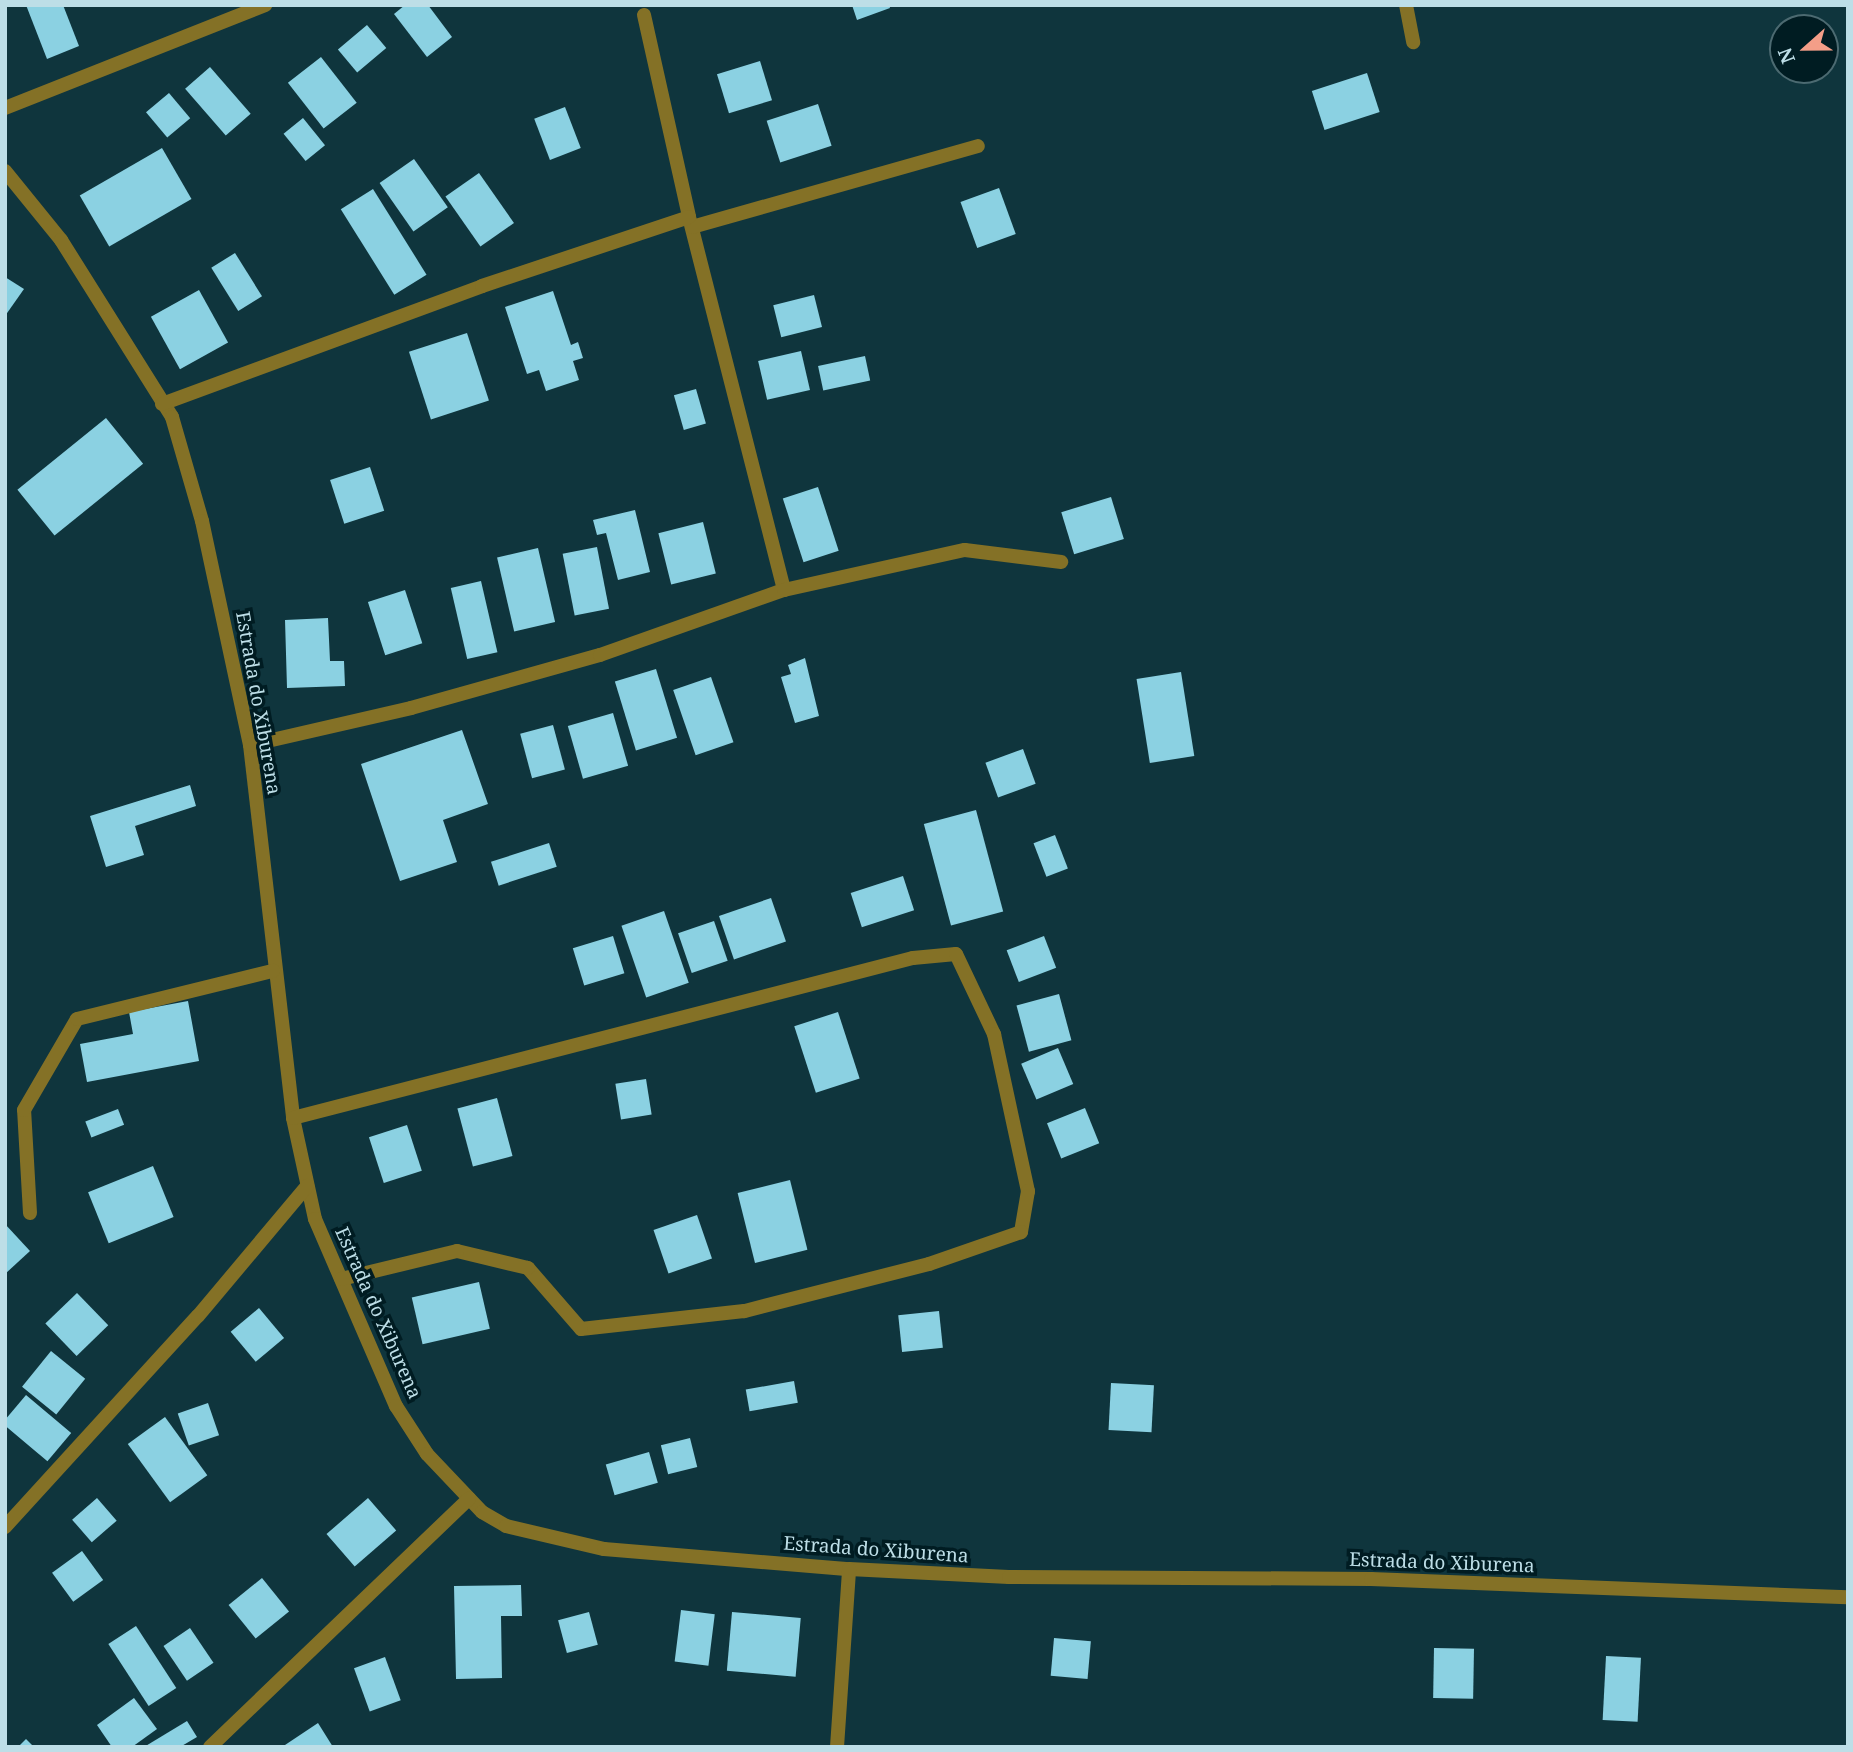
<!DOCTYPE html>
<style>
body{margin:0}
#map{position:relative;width:1853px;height:1752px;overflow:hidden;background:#0f353d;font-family:"Noto Serif",serif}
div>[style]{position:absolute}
.building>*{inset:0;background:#8bd1e2;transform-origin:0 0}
.minor>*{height:14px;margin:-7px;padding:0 7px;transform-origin:7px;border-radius:7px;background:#847126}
span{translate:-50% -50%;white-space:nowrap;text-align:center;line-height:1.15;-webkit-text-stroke:7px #001c22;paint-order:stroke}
.street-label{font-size:19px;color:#bddee7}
.frame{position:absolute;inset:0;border:7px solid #bddee7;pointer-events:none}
.north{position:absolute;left:1769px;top:14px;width:70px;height:70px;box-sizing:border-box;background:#001c22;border:2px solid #4c6a71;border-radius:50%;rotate:249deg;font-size:19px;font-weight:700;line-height:28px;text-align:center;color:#bddee7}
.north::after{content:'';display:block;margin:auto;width:24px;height:32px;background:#f49e88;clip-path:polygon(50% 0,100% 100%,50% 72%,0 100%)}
</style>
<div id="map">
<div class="building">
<div style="clip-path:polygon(26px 5px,63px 5px,79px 46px,47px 59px)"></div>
<div style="clip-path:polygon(405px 5px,428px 5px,452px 37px,427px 57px,394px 14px)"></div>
<div style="clip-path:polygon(852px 5px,889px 5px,890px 8px,857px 20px)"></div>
<div style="left:367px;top:25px;width:30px;height:38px;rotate:50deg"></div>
<div style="left:321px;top:57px;width:58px;height:42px;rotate:52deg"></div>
<div style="left:760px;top:61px;width:41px;height:45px;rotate:73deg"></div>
<div style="left:210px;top:67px;width:62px;height:33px;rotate:49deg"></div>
<div style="left:1367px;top:73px;width:41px;height:58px;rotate:72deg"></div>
<div style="left:169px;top:93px;width:33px;height:30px;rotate:50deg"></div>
<div style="left:818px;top:104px;width:44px;height:54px;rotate:72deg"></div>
<div style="left:565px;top:107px;width:44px;height:33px;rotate:69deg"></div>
<div style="left:303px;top:118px;width:35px;height:25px;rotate:51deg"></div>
<div style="left:162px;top:148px;width:59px;height:95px;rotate:60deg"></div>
<div style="left:414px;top:159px;width:59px;height:42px;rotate:55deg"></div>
<div style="left:479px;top:173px;width:61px;height:41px;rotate:55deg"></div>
<div style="left:999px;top:188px;width:49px;height:41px;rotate:70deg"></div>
<div style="left:373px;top:189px;width:101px;height:38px;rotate:58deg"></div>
<div style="left:235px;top:253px;width:51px;height:28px;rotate:58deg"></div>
<div style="clip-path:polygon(5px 277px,24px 289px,5px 316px)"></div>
<div style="left:199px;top:290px;width:60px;height:55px;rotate:61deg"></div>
<div style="clip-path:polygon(553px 291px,571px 345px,578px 342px,583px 358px,573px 361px,579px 380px,546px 391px,539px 370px,527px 374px,505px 307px)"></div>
<div style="left:814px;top:295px;width:33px;height:42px;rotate:76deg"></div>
<div style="left:467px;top:333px;width:71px;height:61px;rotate:72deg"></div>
<div style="left:801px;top:351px;width:40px;height:44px;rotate:77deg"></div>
<div style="left:865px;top:356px;width:25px;height:48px;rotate:78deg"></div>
<div style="left:696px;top:389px;width:36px;height:23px;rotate:74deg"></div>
<div style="left:106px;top:418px;width:59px;height:114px;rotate:51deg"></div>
<div style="left:370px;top:467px;width:46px;height:42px;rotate:72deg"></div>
<div style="left:818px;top:487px;width:67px;height:37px;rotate:72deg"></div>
<div style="left:1111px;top:497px;width:44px;height:52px;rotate:73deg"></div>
<div style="clip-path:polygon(635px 510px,650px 572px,618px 580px,606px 533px,597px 535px,593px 520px)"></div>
<div style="left:703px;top:522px;width:53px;height:46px;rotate:76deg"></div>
<div style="left:597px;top:547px;width:63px;height:35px;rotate:79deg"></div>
<div style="left:538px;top:548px;width:76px;height:42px;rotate:77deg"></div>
<div style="left:481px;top:581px;width:73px;height:31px;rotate:77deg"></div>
<div style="left:405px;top:590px;width:56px;height:39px;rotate:72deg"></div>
<div style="clip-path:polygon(328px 618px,330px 661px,344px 661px,345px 686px,287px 688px,285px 620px)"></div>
<div style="clip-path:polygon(805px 658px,819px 716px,795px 723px,781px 677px,791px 674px,788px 665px)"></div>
<div style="left:656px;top:669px;width:72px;height:43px;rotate:73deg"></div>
<div style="left:1181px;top:672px;width:85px;height:45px;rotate:81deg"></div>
<div style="left:711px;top:677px;width:69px;height:40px;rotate:71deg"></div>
<div style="left:613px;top:713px;width:55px;height:47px;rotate:74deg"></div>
<div style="left:553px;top:725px;width:46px;height:34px;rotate:75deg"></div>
<div style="clip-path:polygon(462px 730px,488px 804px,443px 820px,457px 862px,400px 881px,361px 764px)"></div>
<div style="left:1023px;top:749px;width:37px;height:40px;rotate:70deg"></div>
<div style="clip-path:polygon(190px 785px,196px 806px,135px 826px,144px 855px,106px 867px,90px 816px)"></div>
<div style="left:976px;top:810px;width:105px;height:54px;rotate:75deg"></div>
<div style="left:1055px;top:835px;width:36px;height:23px;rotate:69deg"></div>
<div style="left:549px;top:843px;width:25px;height:61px;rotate:72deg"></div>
<div style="left:903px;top:876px;width:36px;height:55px;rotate:72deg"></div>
<div style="left:771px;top:898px;width:46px;height:55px;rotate:71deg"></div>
<div style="left:664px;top:911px;width:76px;height:45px;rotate:71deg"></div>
<div style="left:714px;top:921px;width:42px;height:38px;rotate:71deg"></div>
<div style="left:613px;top:936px;width:39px;height:42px;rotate:73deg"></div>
<div style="left:1044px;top:936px;width:34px;height:40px;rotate:69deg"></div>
<div style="left:1059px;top:994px;width:48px;height:44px;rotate:75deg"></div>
<div style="clip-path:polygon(188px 1001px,199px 1061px,87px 1082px,80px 1044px,133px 1034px,129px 1012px)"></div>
<div style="left:838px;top:1012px;width:70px;height:46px;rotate:72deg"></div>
<div style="left:1058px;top:1048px;width:39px;height:40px;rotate:67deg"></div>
<div style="left:646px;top:1079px;width:36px;height:31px;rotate:81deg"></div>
<div style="left:497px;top:1098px;width:60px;height:41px;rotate:75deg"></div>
<div style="left:1085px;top:1108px;width:38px;height:41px;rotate:68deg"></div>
<div style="left:118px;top:1109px;width:17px;height:35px;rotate:69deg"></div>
<div style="left:407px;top:1125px;width:48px;height:40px;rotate:72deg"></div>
<div style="left:153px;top:1166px;width:55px;height:70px;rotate:68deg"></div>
<div style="left:790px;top:1180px;width:72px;height:54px;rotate:76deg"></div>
<div style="left:697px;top:1215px;width:46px;height:46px;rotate:71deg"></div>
<div style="clip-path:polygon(5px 1224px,30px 1251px,5px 1274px)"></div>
<div style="left:479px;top:1282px;width:48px;height:69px;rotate:77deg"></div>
<div style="left:77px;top:1293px;width:45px;height:44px;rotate:46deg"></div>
<div style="left:259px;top:1308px;width:39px;height:37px;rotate:50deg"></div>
<div style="left:939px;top:1311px;width:37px;height:41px;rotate:84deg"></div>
<div style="left:51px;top:1351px;width:44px;height:46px;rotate:39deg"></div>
<div style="left:794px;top:1381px;width:22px;height:49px;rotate:80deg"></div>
<div style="left:1111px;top:1383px;width:43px;height:47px;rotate:3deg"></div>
<div style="left:26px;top:1395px;width:59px;height:37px;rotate:40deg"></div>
<div style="left:208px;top:1403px;width:34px;height:32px;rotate:71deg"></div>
<div style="left:165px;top:1417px;width:72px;height:46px;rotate:54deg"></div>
<div style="left:690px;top:1438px;width:30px;height:30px;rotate:76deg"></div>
<div style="left:649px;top:1452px;width:32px;height:45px;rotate:74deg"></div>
<div style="left:97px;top:1498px;width:30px;height:33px;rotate:49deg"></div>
<div style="left:368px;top:1498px;width:43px;height:55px;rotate:49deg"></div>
<div style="left:82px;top:1551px;width:36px;height:37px;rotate:54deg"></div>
<div style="left:262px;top:1578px;width:43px;height:43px;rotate:51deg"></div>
<div style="clip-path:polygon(521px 1585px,522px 1616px,501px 1616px,502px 1678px,456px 1679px,454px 1586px)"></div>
<div style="left:681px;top:1610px;width:34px;height:52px;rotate:7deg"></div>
<div style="left:589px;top:1612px;width:34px;height:32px;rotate:75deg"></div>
<div style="left:732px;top:1612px;width:69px;height:59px;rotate:5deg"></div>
<div style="left:136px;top:1626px;width:74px;height:33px;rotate:57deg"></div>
<div style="left:190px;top:1628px;width:42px;height:32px;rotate:56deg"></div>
<div style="left:1054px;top:1638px;width:37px;height:38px;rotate:5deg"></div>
<div style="left:1434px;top:1648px;width:40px;height:50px;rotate:1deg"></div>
<div style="left:1606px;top:1656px;width:35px;height:64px;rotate:3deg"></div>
<div style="left:385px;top:1657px;width:46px;height:33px;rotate:70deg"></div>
<div style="clip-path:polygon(134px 1698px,157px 1729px,132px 1747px,112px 1747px,97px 1725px)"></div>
<div style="clip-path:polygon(187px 1721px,197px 1737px,180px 1747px,144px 1747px)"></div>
<div style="clip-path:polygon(318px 1723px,333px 1747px,282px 1747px)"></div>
<div style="clip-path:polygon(26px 1739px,34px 1747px,18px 1747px)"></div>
</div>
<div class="minor">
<div style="left:1406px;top:5px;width:38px;rotate:79deg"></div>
<div style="left:644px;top:15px;width:207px;rotate:77.4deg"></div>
<div style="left:689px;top:217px;width:385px;rotate:75.7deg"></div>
<div style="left:5px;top:108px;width:280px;rotate:-21.6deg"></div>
<div style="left:5px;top:171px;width:89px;rotate:50.9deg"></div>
<div style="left:61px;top:240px;width:209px;rotate:57.9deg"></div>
<div style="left:172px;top:417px;width:108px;rotate:73.9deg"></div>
<div style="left:202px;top:521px;width:229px;rotate:77.9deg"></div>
<div style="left:250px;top:745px;width:375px;rotate:83.4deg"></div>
<div style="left:293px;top:1118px;width:103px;rotate:77.7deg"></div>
<div style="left:315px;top:1219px;width:204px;rotate:66.6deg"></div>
<div style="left:396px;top:1406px;width:57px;rotate:57.1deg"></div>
<div style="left:427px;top:1454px;width:80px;rotate:46.5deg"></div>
<div style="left:482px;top:1512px;width:28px;rotate:30deg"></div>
<div style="left:506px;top:1526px;width:101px;rotate:13.2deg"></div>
<div style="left:604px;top:1549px;width:246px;rotate:4.7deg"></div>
<div style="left:849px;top:1569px;width:160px;rotate:2.9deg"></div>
<div style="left:1009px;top:1577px;width:362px;rotate:0.3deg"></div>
<div style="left:1371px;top:1579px;width:477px;rotate:2.2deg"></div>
<div style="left:692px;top:227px;width:297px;rotate:-15.8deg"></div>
<div style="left:162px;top:404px;width:341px;rotate:-20.2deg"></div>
<div style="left:482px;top:286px;width:218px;rotate:-18.4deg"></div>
<div style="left:250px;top:745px;width:165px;rotate:-12.9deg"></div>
<div style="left:411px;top:708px;width:196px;rotate:-15.7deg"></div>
<div style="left:600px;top:655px;width:195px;rotate:-19.5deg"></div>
<div style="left:784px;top:590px;width:185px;rotate:-12.5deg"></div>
<div style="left:965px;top:550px;width:97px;rotate:7.1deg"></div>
<div style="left:293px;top:1118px;width:640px;rotate:-14.47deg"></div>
<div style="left:913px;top:958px;width:43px;rotate:-5.3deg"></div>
<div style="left:956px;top:954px;width:89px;rotate:64.6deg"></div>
<div style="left:994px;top:1034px;width:161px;rotate:77.8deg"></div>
<div style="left:1028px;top:1191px;width:42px;rotate:99.7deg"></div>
<div style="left:1021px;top:1232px;width:97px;rotate:160.8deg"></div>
<div style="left:929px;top:1264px;width:191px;rotate:165.7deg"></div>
<div style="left:744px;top:1311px;width:164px;rotate:173.7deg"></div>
<div style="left:581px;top:1329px;width:81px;rotate:-131deg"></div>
<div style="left:528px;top:1268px;width:73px;rotate:-166.5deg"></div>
<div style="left:457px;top:1251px;width:119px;rotate:166.4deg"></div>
<div style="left:30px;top:1213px;width:103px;rotate:-93.3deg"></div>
<div style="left:24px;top:1110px;width:105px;rotate:-59.8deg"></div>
<div style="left:77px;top:1019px;width:202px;rotate:-13.8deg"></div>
<div style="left:5px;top:1527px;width:286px;rotate:-47.6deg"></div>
<div style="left:198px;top:1316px;width:170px;rotate:-50deg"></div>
<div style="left:210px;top:1747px;width:359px;rotate:-43.8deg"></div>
<div style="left:837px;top:1747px;width:178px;rotate:-86.1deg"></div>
</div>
<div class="street-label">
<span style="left:258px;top:703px;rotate:80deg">Estrada do Xiburena</span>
<span style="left:378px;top:1313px;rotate:66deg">Estrada do Xiburena</span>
<span style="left:876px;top:1550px;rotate:4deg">Estrada do Xiburena</span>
<span style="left:1442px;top:1563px;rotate:2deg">Estrada do Xiburena</span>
</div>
<div class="frame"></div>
<div class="north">N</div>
</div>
